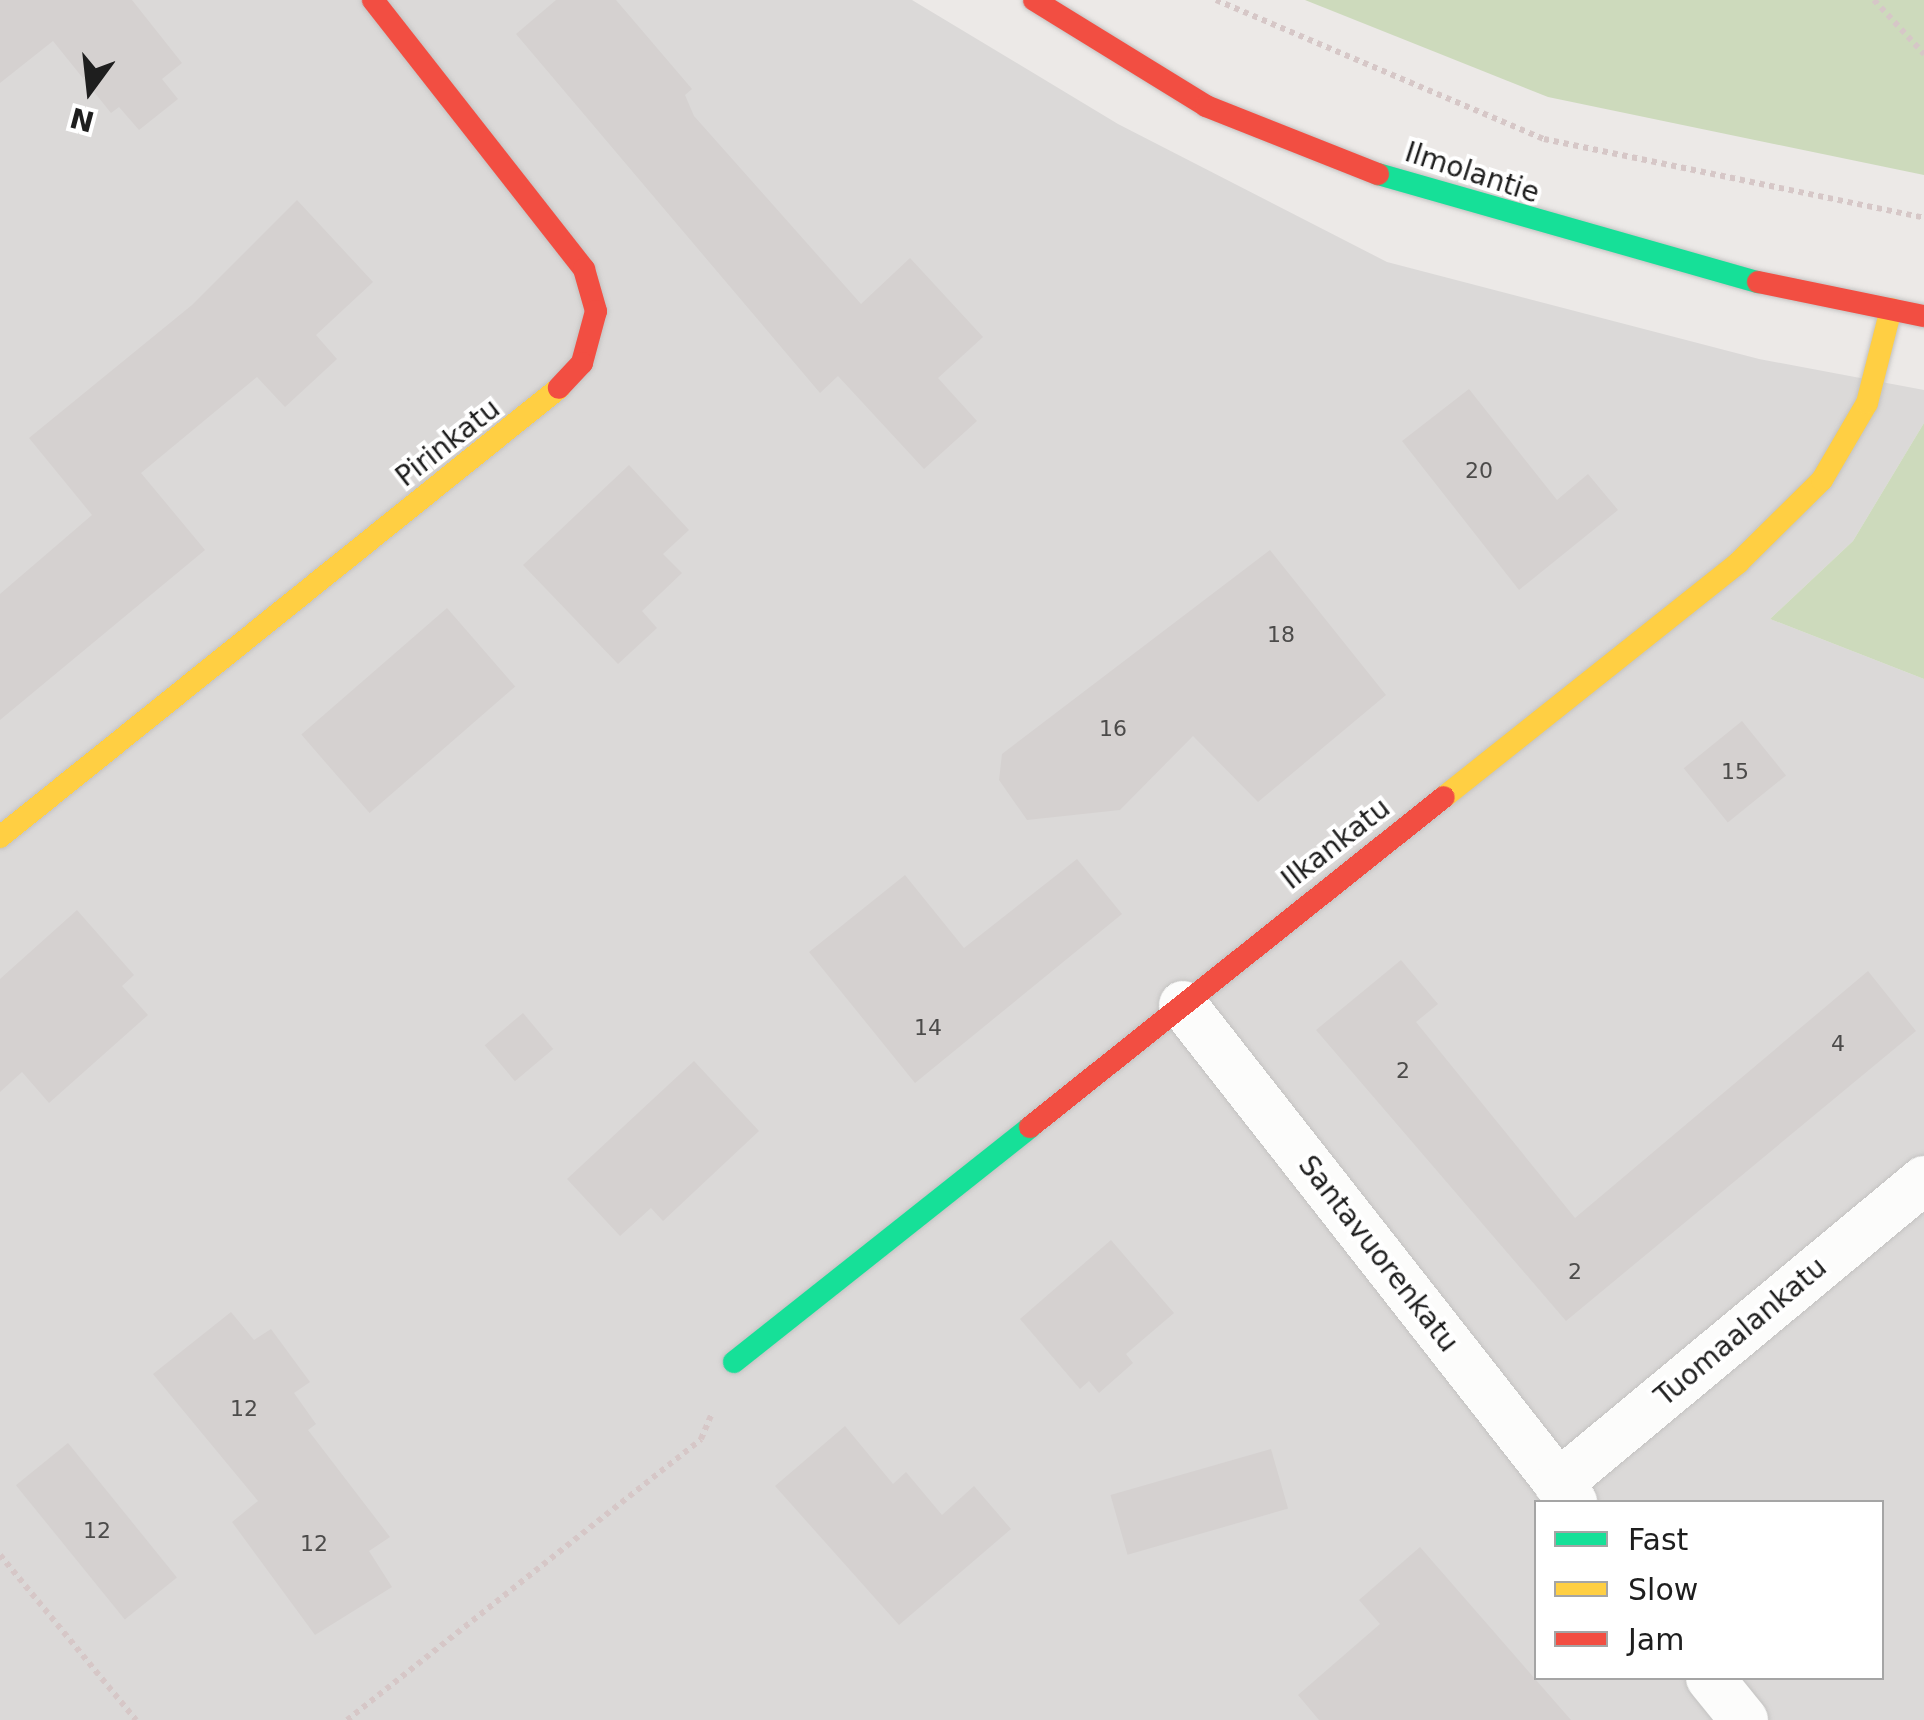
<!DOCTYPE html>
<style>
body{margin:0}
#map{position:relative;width:1924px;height:1720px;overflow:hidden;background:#ece9e7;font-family:"DejaVu Sans",sans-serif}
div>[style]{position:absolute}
.residential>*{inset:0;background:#dbd9d8}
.forest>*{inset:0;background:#cddabc}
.building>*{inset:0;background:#d5d1d0;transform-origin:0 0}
.path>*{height:6px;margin-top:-3px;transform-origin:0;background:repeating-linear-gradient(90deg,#d6c7c7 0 5px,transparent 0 10px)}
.roads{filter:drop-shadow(0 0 2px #c3c2c1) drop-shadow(0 0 2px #c3c2c1)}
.street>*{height:48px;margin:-24px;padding:0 24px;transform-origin:24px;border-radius:24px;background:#fcfcfb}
.fast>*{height:22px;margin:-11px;padding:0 11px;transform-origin:11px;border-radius:11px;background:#16e098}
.slow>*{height:22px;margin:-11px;padding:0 11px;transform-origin:11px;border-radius:11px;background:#ffcf43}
.jam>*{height:22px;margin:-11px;padding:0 11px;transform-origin:11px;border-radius:11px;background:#f24e42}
span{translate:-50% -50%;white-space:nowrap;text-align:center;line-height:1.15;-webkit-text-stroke:8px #fff;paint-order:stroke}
.number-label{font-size:22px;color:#4c4b4a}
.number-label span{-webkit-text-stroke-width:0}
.street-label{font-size:28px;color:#1e1e1e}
.legend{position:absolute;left:1534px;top:1500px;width:350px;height:180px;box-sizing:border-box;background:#fff;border:2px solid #a5a5a5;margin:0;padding:12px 18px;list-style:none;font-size:30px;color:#1e1e1e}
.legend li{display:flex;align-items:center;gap:20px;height:50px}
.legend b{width:50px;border:2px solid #a5a5a5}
.north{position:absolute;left:40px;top:40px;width:100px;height:100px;-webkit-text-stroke:8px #fff;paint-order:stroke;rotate:195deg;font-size:28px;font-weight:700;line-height:40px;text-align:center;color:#1e1e1e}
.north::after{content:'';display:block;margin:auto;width:35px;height:45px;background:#1e1e1e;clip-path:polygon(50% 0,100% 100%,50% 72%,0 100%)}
</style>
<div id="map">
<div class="residential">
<div style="clip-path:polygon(evenodd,0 0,912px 0,1118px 124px,1387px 262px,1759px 359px,1924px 390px,1924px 423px,1853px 541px,1770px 619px,1924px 679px,1924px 1720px,0 1720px,0 0,1536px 1502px,1882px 1502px,1882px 1678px,1536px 1678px,1536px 1502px)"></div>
</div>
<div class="forest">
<div style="clip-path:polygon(1305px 0,1924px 0,1924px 175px,1548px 97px)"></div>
<div style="clip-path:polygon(1924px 423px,1924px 679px,1770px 619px,1853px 541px)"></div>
</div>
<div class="building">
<div style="clip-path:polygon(0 0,132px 0,182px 63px,162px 79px,178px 99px,139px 130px,119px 107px,111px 113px,53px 41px,0 83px)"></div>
<div style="clip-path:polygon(556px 0,616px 0,692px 89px,685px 95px,694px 116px,861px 304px,910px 258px,983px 337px,938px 378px,977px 421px,924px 469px,838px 376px,820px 393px,516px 34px)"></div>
<div style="clip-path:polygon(297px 200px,373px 282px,316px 335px,337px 359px,285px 407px,257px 377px,141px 473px,205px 550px,0 720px,0 594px,92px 515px,29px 438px,192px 305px)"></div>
<div style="clip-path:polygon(1469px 389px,1557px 500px,1588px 474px,1618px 510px,1519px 590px,1402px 441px)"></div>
<div style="clip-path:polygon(629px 465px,689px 530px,663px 554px,682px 573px,642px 611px,657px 628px,618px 664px,523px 565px)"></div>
<div style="clip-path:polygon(1270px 550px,1386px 695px,1258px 802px,1193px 736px,1120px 810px,1027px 820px,999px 780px,1002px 754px)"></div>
<div style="left:447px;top:608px;width:104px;height:193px;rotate:49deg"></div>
<div style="left:1742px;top:721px;width:70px;height:75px;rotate:51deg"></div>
<div style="clip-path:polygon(1077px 859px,1122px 914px,915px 1083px,809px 952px,905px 875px,964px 948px)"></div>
<div style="clip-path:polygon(77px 910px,134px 975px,122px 986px,148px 1015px,49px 1103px,22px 1072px,0 1092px,0 979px)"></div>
<div style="clip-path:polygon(1401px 960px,1438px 1004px,1416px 1022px,1575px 1218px,1868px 971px,1916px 1031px,1566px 1321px,1316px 1030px)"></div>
<div style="left:523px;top:1013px;width:47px;height:50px;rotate:50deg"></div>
<div style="clip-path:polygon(694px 1061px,759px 1131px,663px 1221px,651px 1208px,620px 1236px,567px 1179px)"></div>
<div style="clip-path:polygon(1111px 1240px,1174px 1313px,1126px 1354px,1133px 1363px,1099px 1393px,1089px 1381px,1080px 1389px,1020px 1319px)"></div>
<div style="clip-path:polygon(231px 1312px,254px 1340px,271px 1329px,310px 1382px,294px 1393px,316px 1424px,308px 1430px,390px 1537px,369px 1551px,392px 1587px,315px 1635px,232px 1522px,258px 1501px,153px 1374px)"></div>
<div style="clip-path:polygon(845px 1426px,893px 1484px,906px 1472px,942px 1515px,974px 1486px,1011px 1529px,899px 1625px,775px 1486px)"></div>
<div style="left:68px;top:1443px;width:173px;height:67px;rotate:51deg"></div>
<div style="left:1271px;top:1449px;width:62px;height:167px;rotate:74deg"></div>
<div style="clip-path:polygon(1420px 1547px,1571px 1720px,1319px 1720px,1298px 1695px,1380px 1624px,1359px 1600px)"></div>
</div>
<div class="path">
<div style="left:1216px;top:0;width:356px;rotate:23deg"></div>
<div style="left:1544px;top:139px;width:388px;rotate:11.7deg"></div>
<div style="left:1874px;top:0;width:74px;rotate:47.2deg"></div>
<div style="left:0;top:1555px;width:214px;rotate:50.5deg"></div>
<div style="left:347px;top:1720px;width:452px;rotate:-38.4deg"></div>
<div style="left:701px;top:1439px;width:26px;rotate:-67deg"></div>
</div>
<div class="roads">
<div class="street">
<div style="left:1183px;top:1005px;width:632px;rotate:51.88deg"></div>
<div style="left:1558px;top:1484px;width:476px;rotate:-39.7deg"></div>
<div style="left:1710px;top:1678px;width:54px;rotate:51deg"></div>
</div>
<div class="fast">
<div style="left:1378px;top:174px;width:395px;rotate:15.9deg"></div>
<div style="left:734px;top:1362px;width:378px;rotate:-38.4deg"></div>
</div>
<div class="slow">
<div style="left:1444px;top:797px;width:376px;rotate:-38.5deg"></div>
<div style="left:1738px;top:563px;width:118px;rotate:-44.7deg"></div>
<div style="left:1822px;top:480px;width:89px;rotate:-59.7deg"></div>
<div style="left:1867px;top:403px;width:97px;rotate:-75.7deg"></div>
<div style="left:0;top:837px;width:717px;rotate:-38.77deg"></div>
</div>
<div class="jam">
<div style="left:373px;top:0;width:342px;rotate:51.9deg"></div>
<div style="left:584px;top:269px;width:44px;rotate:74.1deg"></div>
<div style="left:596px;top:311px;width:54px;rotate:105.1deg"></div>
<div style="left:582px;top:363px;width:34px;rotate:133deg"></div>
<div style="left:1034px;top:0;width:202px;rotate:31.6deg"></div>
<div style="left:1206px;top:106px;width:185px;rotate:21.6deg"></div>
<div style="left:1758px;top:282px;width:169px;rotate:11.6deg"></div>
<div style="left:1030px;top:1127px;width:529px;rotate:-38.56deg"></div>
</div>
</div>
<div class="number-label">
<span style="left:1479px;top:471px">20</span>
<span style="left:1281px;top:635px">18</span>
<span style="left:1113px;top:729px">16</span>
<span style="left:1735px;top:772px">15</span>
<span style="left:928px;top:1028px">14</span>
<span style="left:1838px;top:1044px">4</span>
<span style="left:1403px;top:1071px">2</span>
<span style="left:1575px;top:1272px">2</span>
<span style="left:244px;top:1409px">12</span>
<span style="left:97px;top:1531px">12</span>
<span style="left:314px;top:1544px">12</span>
</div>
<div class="street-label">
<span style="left:1472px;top:173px;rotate:18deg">Ilmolantie</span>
<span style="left:448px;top:443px;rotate:-38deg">Pirinkatu</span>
<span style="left:1336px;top:844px;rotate:-38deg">Ilkankatu</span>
<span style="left:1378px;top:1254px;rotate:52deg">Santavuorenkatu</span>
<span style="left:1741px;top:1332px;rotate:-40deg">Tuomaalankatu</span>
</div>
<ul class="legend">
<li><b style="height:12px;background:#16e098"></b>Fast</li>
<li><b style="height:12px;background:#ffcf43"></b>Slow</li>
<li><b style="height:12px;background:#f24e42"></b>Jam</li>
</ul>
<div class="north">N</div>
</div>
